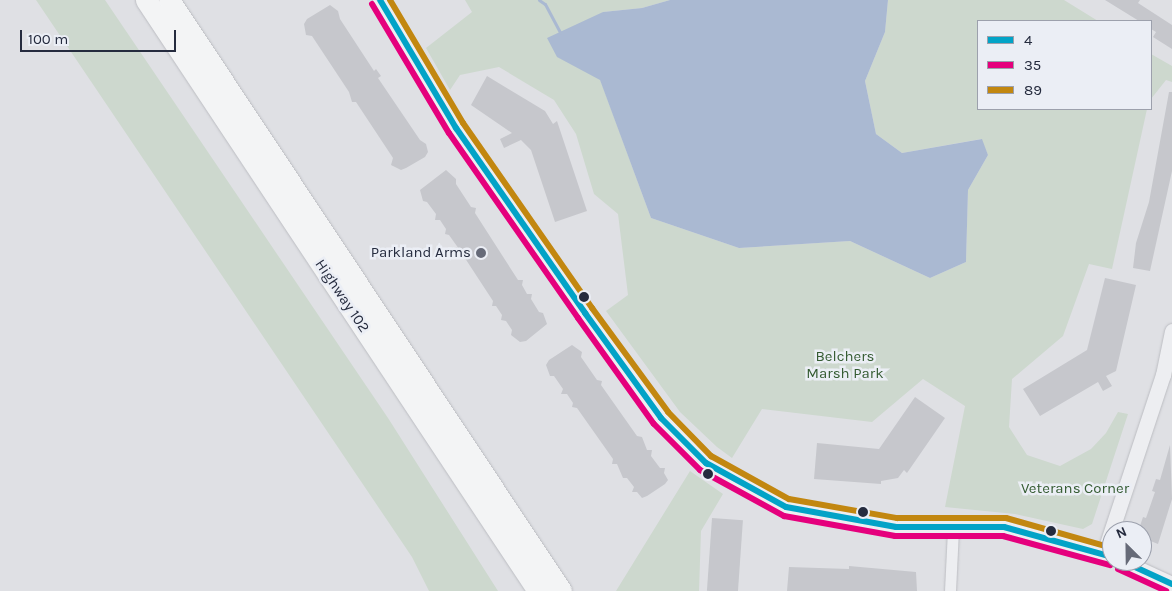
<!DOCTYPE html>
<style>
body{margin:0}
#map{position:relative;width:1172px;height:591px;overflow:hidden;background:#dfe0e4;font-family:Karla,sans-serif}
div>[style]{position:absolute}
.green>*{inset:0;background:#cdd8ce}
.water>*{inset:0;background:#aab9d2}
.stream>*{height:3px;margin:-1.5px;padding:0 1.5px;transform-origin:1.5px;border-radius:1.5px;background:#aab9d2}
.building>*{inset:0;background:#c6c7cc;transform-origin:0 0}
.roads{filter:drop-shadow(0 0 1px #bcbdc2) drop-shadow(0 0 1px #bcbdc2)}
.minor>*{height:11px;margin:-5.5px;padding:0 5.5px;transform-origin:5.5px;border-radius:5.5px;background:#edeef1}
.tertiary>*{height:15px;margin:-7.5px;padding:0 7.5px;transform-origin:7.5px;border-radius:7.5px;background:#edeef1}
.motorway>*{height:21px;margin:-10.5px;padding:0 10.5px;transform-origin:10.5px;border-radius:10.5px;background:#f3f4f5}
.bus-1>*{height:6px;margin:-3px;padding:0 3px;transform-origin:3px;border-radius:3px;background:#02a3c7}
.bus-2>*{height:6px;margin:-3px;padding:0 3px;transform-origin:3px;border-radius:3px;background:#e5007d}
.bus-3>*{height:6px;margin:-3px;padding:0 3px;transform-origin:3px;border-radius:3px;background:#c28710}
.dots>*{width:14px;height:14px;translate:-50% -50%;box-sizing:border-box;border:2px solid #ebeef5;border-radius:50%}
span{translate:-50% -50%;white-space:nowrap;text-align:center;line-height:1.15;-webkit-text-stroke:5px #ebeef5;paint-order:stroke}
.poi-label{font-size:15px;color:#252b3e}
.right{translate:-100% -50%;text-align:right}
.street-label{font-size:15px;color:#252b3e}
.park-label{font-size:15px;color:#345b31}
.legend{position:absolute;left:977px;top:20px;width:175px;height:90px;box-sizing:border-box;background:#ebeef5;border:1px solid #9ca0ac;margin:0;padding:6px 9px;list-style:none;font-size:15px;color:#252b3e}
.legend li{display:flex;align-items:center;gap:10px;height:25px}
.legend b{width:25px;border:1px solid #9ca0ac}
.north{position:absolute;left:1102px;top:521px;width:50px;height:50px;box-sizing:border-box;background:#ebeef5;border:1px solid #9ca0ac;border-radius:50%;rotate:337deg;font-size:14px;font-weight:700;line-height:20px;text-align:center;color:#252b3e}
.north::after{content:'';display:block;margin:auto;width:18px;height:22px;background:#666a78;clip-path:polygon(50% 0,100% 100%,50% 72%,0 100%)}
.scale{position:absolute;left:20px;top:30px;width:156px;height:22px;box-sizing:border-box;border:2px solid #252b3e;border-top:0;padding-left:6px;font-size:15px;line-height:18px;white-space:nowrap;color:#252b3e;-webkit-text-stroke:4px #ebeef5;paint-order:stroke}
</style>
<div id="map">
<div class="green">
<div style="clip-path:polygon(36px 0,105px 0,388px 418px,498px 591px,429px 591px,412px 557px)"></div>
<div style="clip-path:polygon(465px 0,670px 0,642px 8px,603px 12px,558px 57px,600px 79px,651px 218px,739px 248px,850px 241px,930px 278px,966px 262px,968px 190px,988px 155px,981px 139px,902px 153px,876px 134px,865px 81px,885px 32px,888px 0,1064px 0,1098px 21px,978px 21px,978px 109px,1147px 109px,1112px 269px,1089px 264px,1063px 336px,1012px 379px,1009px 427px,1027px 455px,1060px 466px,1091px 449px,1106px 433px,1118px 412px,1128px 414px,1092px 524px,1083px 529px,1015px 514px,945px 507px,965px 406px,923px 379px,872px 422px,762px 409px,732px 458px,717px 447px,680px 412px,606px 311px,628px 295px,618px 214px,594px 194px,576px 134px,554px 100px,499px 67px,460px 75px,450px 90px,426px 48px,472px 12px)"></div>
<div style="clip-path:polygon(1151px 54px,1172px 66px,1172px 82px,1166px 80px,1151px 99px)"></div>
<div style="clip-path:polygon(690px 471px,723px 494px,701px 531px,699px 591px,616px 591px)"></div>
</div>
<div class="water">
<div style="clip-path:polygon(670px 0,888px 0,885px 32px,865px 81px,876px 134px,902px 153px,982px 139px,988px 155px,968px 190px,966px 262px,930px 278px,850px 241px,739px 248px,651px 218px,600px 80px,557px 57px,547px 38px,603px 12px,642px 8px)"></div>
</div>
<div class="stream">
<div style="left:539px;top:0;width:7px;rotate:34deg"></div>
<div style="left:545px;top:4px;width:32px;rotate:62deg"></div>
</div>
<div class="building">
<div style="clip-path:polygon(1105px 0,1140px 0,1138px 3px,1172px 25px,1172px 49px,1153px 37px,1156px 32px,1151px 29px,1151px 21px,1139px 21px)"></div>
<div style="clip-path:polygon(330px 5px,338px 11px,340px 19px,374px 71px,376px 69px,381px 76px,378px 78px,420px 140px,426px 144px,428px 152px,425px 157px,406px 168px,401px 170px,391px 165px,393px 158px,356px 102px,352px 102px,349px 92px,312px 36px,306px 35px,304px 24px,307px 19px)"></div>
<div style="clip-path:polygon(487px 76px,545px 111px,553px 124px,557px 121px,587px 211px,555px 222px,531px 150px,521px 140px,504px 148px,500px 139px,512px 133px,471px 105px)"></div>
<div style="clip-path:polygon(1169px 92px,1172px 92px,1172px 171px,1150px 271px,1133px 268px,1136px 243px,1149px 202px)"></div>
<div style="clip-path:polygon(446px 170px,456px 179px,456px 184px,471px 207px,476px 208px,475px 213px,518px 280px,523px 280px,522px 285px,527px 294px,532px 294px,531px 299px,539px 312px,543px 313px,547px 324px,526px 341px,520px 342px,511px 335px,512px 330px,506px 321px,501px 320px,502px 315px,496px 306px,492px 306px,493px 301px,459px 249px,449px 235px,445px 234px,446px 229px,440px 220px,435px 220px,436px 214px,427px 202px,423px 201px,420px 190px)"></div>
<div style="clip-path:polygon(1105px 278px,1136px 285px,1116px 371px,1106px 376px,1112px 386px,1103px 391px,1098px 382px,1040px 416px,1023px 389px,1087px 350px)"></div>
<div style="clip-path:polygon(572px 345px,582px 352px,581px 357px,597px 380px,602px 381px,601px 385px,637px 436px,642px 437px,647px 450px,652px 450px,651px 456px,660px 468px,665px 468px,664px 473px,668px 480px,665px 484px,647px 496px,642px 498px,637px 492px,632px 492px,634px 487px,627px 478px,623px 478px,617px 464px,612px 464px,613px 459px,577px 408px,572px 407px,573px 403px,567px 394px,561px 394px,563px 389px,554px 376px,550px 376px,546px 365px,549px 360px)"></div>
<div style="clip-path:polygon(915px 397px,945px 418px,907px 473px,904px 470px,898px 478px,881px 481px,881px 484px,814px 479px,817px 443px,879px 449px)"></div>
<div style="clip-path:polygon(1170px 445px,1172px 499px,1158px 544px,1143px 538px,1145px 532px,1139px 529px,1143px 517px,1146px 518px,1155px 492px,1152px 491px,1156px 479px,1160px 480px)"></div>
<div style="left:712px;top:518px;width:31px;height:73px;rotate:4deg"></div>
<div style="clip-path:polygon(849px 566px,916px 572px,917px 591px,787px 591px,789px 567px,849px 569px)"></div>
</div>
<div class="roads">
<div class="minor">
<div style="left:950px;top:591px;width:62px;rotate:-87.2deg"></div>
</div>
<div class="tertiary">
<div style="left:380px;top:0;width:149px;rotate:59.3deg"></div>
<div style="left:456px;top:128px;width:226px;rotate:55.1deg"></div>
<div style="left:585px;top:313px;width:130px;rotate:54.1deg"></div>
<div style="left:661px;top:418px;width:64px;rotate:45deg"></div>
<div style="left:706px;top:463px;width:91px;rotate:28.8deg"></div>
<div style="left:786px;top:507px;width:112px;rotate:10.3deg"></div>
<div style="left:896px;top:527px;width:108px"></div>
<div style="left:1004px;top:527px;width:112px;rotate:15.5deg"></div>
<div style="left:1104px;top:553px;width:188px;rotate:-71.7deg"></div>
<div style="left:1163px;top:375px;width:45px;rotate:-78.4deg"></div>
<div style="left:1122px;top:561px;width:55px;rotate:24.7deg"></div>
</div>
<div class="motorway">
<div style="left:146px;top:0;width:709px;rotate:56.44deg"></div>
<div style="left:169px;top:0;width:709px;rotate:56.44deg"></div>
</div>
</div>
<div class="bus-1">
<div style="left:380px;top:0;width:149px;rotate:59.3deg"></div>
<div style="left:456px;top:128px;width:226px;rotate:55.1deg"></div>
<div style="left:585px;top:313px;width:130px;rotate:54.1deg"></div>
<div style="left:661px;top:418px;width:64px;rotate:45deg"></div>
<div style="left:706px;top:463px;width:91px;rotate:28.8deg"></div>
<div style="left:786px;top:507px;width:112px;rotate:10.3deg"></div>
<div style="left:896px;top:527px;width:108px"></div>
<div style="left:1004px;top:527px;width:112px;rotate:15.5deg"></div>
<div style="left:1122px;top:561px;width:55px;rotate:24.7deg"></div>
</div>
<div class="bus-2">
<div style="left:372px;top:4px;width:150px;rotate:59.2deg"></div>
<div style="left:449px;top:133px;width:226px;rotate:55.1deg"></div>
<div style="left:578px;top:318px;width:130px;rotate:54.4deg"></div>
<div style="left:654px;top:424px;width:65px;rotate:45deg"></div>
<div style="left:700px;top:470px;width:96px;rotate:28.7deg"></div>
<div style="left:784px;top:516px;width:113px;rotate:10.2deg"></div>
<div style="left:895px;top:536px;width:108px"></div>
<div style="left:1003px;top:536px;width:111px;rotate:15.2deg"></div>
<div style="left:1118px;top:569px;width:53px;rotate:24.6deg"></div>
</div>
<div class="bus-3">
<div style="left:390px;top:0;width:143px;rotate:59.3deg"></div>
<div style="left:463px;top:123px;width:226px;rotate:55.1deg"></div>
<div style="left:592px;top:308px;width:129px;rotate:53.8deg"></div>
<div style="left:668px;top:412px;width:62px;rotate:45.7deg"></div>
<div style="left:711px;top:456px;width:89px;rotate:28.9deg"></div>
<div style="left:789px;top:499px;width:110px;rotate:10deg"></div>
<div style="left:897px;top:518px;width:109px"></div>
<div style="left:1006px;top:518px;width:110px;rotate:15.8deg"></div>
</div>
<div class="dots">
<div style="left:481px;top:253px;background:#666a78"></div>
<div style="left:584px;top:297px;background:#252b3e"></div>
<div style="left:708px;top:474px;background:#252b3e"></div>
<div style="left:863px;top:512px;background:#252b3e"></div>
<div style="left:1051px;top:531px;background:#252b3e"></div>
</div>
<div class="poi-label">
<span class="right" style="left:471px;top:253px">Parkland Arms</span>
</div>
<div class="street-label">
<span style="left:342px;top:296px;rotate:56deg">Highway 102</span>
</div>
<div class="park-label">
<span style="left:845px;top:365px">Belchers<br>Marsh Park</span>
<span style="left:1075px;top:489px">Veterans Corner</span>
</div>
<ul class="legend">
<li><b style="height:6px;background:#02a3c7"></b>4</li>
<li><b style="height:6px;background:#e5007d"></b>35</li>
<li><b style="height:6px;background:#c28710"></b>89</li>
</ul>
<div class="north">N</div>
<div class="scale">100 m</div>
</div>
